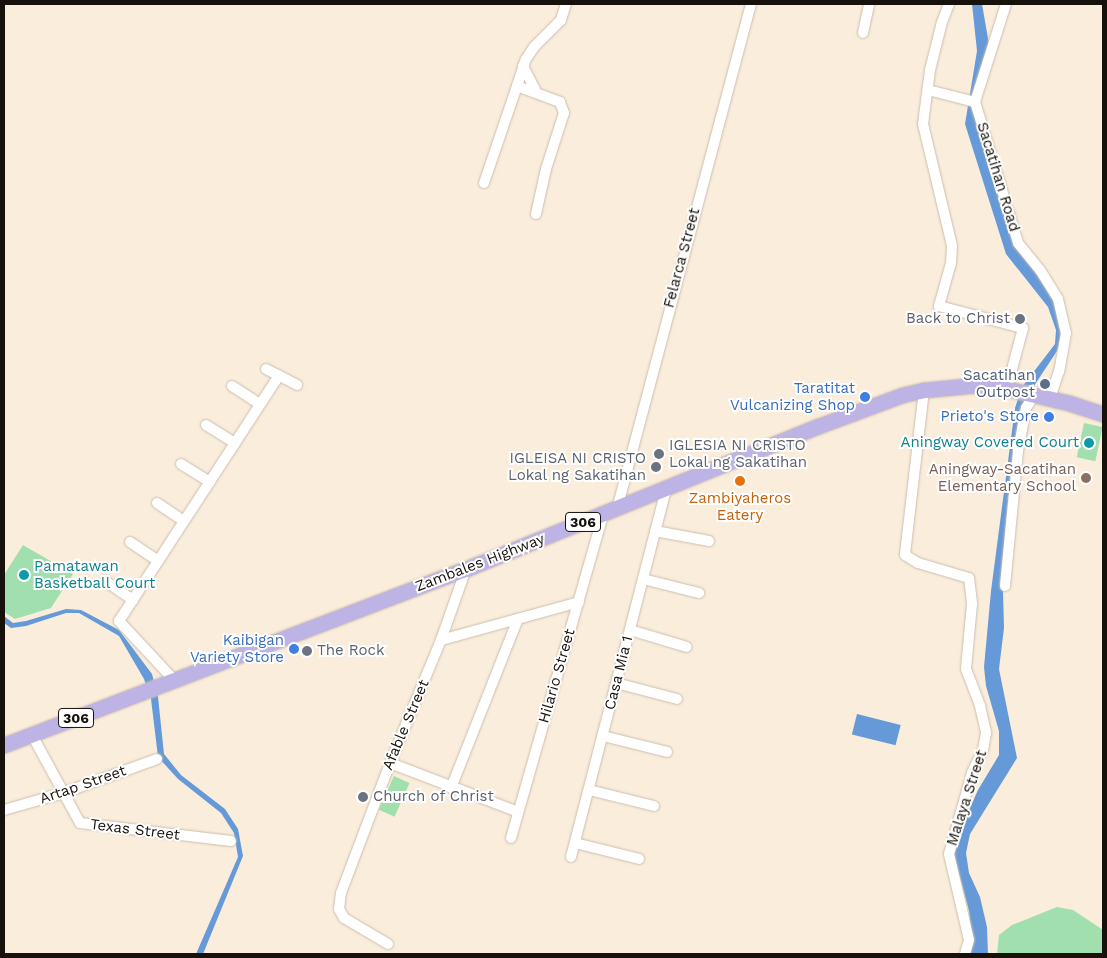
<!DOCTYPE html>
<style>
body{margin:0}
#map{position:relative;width:1107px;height:958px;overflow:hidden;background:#faeddc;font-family:"Work Sans",sans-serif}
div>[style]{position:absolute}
.green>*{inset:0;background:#a2dfae;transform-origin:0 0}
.water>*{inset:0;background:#6699d7;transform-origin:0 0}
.roads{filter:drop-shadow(0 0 1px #cbbead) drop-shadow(0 0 1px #cbbead)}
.street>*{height:10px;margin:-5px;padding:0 5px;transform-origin:5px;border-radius:5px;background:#fff}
.primary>*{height:15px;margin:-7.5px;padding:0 7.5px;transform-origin:7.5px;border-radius:7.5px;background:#beb3e5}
.dots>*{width:14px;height:14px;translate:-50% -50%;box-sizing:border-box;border:2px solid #fff;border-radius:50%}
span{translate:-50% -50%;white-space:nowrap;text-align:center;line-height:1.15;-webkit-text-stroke:4px #fff;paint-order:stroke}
.shield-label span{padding:1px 4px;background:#fff;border:1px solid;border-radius:4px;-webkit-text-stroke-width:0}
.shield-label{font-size:14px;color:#16110b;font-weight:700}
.street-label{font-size:15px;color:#16110b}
.worship-label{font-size:15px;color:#5b616d}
.right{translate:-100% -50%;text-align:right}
.left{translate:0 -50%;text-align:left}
.service-label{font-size:15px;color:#4e5e75}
.shop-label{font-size:15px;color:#366cbe}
.culture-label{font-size:15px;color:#0d838f}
.education-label{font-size:15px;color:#785e54}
.food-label{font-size:15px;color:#c56008}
.frame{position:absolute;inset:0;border:5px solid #16110b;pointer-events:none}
</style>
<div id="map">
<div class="green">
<div style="left:1084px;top:423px;width:19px;height:35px;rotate:12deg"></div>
<div style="clip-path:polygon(23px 545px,73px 574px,51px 608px,15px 619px,4px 612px,4px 575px)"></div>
<div style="left:394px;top:776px;width:17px;height:37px;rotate:24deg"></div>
<div style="clip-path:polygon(1057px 907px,1073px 910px,1103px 930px,1103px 954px,997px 954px,999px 935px,1012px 925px)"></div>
</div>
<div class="water">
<div style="clip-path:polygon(972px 4px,982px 4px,990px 50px,977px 112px,1014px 245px,1057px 301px,1063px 332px,1057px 351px,1030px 392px,1013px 503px,1003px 592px,1004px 628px,999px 669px,1017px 758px,970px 834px,966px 853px,969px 873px,980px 897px,987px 927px,988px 954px,970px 954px,972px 937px,969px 911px,954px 855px,962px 826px,978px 790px,999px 755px,999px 731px,986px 686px,984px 667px,991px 591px,1015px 408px,1022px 387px,1055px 344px,1056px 330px,1048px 307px,1006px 254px,965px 124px,977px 51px)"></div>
<div style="clip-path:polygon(66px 609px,81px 610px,119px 630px,152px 674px,158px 697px,164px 754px,181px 775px,225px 809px,238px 829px,243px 856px,203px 954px,196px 954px,238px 857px,234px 833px,221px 813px,178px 779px,158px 757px,151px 699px,144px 679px,119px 636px,79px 613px,66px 613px,26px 626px,11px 628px,4px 623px,4px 616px,13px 623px,26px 621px)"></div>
<div style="left:857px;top:714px;width:45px;height:21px;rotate:14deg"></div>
</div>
<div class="roads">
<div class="street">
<div style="left:949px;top:4px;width:19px;rotate:111deg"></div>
<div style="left:942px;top:22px;width:49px;rotate:104deg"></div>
<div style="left:930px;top:70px;width:54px;rotate:97.4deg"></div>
<div style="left:923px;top:124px;width:125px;rotate:76.6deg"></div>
<div style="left:952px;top:246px;width:17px;rotate:93deg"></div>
<div style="left:951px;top:263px;width:45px;rotate:105.6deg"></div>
<div style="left:939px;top:306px;width:87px;rotate:14.7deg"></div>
<div style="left:1023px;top:328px;width:62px;rotate:104.9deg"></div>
<div style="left:1006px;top:4px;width:103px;rotate:107.6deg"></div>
<div style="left:975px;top:102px;width:147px;rotate:73deg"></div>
<div style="left:1018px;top:243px;width:35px;rotate:51deg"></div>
<div style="left:1040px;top:270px;width:34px;rotate:58deg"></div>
<div style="left:1058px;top:299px;width:35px;rotate:77deg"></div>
<div style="left:1066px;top:333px;width:39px;rotate:100deg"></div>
<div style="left:1059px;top:371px;width:29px;rotate:108deg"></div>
<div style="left:863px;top:33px;width:30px;rotate:-78deg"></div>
<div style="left:523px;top:66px;width:28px;rotate:63deg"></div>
<div style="left:928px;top:90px;width:49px;rotate:14.3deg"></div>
<div style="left:484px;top:183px;width:102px;rotate:-71.2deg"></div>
<div style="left:536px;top:214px;width:46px;rotate:-77.5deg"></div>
<div style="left:546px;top:169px;width:59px;rotate:-72.2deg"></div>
<div style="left:564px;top:113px;width:12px;rotate:-110deg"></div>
<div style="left:560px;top:102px;width:46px;rotate:-159.6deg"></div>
<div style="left:517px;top:86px;width:28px;rotate:-72deg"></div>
<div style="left:526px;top:59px;width:14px;rotate:-56deg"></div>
<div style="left:534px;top:47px;width:38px;rotate:-45deg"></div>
<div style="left:561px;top:20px;width:17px;rotate:-73deg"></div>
<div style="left:266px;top:369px;width:35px;rotate:27deg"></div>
<div style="left:232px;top:386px;width:33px;rotate:33deg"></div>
<div style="left:924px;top:390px;width:166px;rotate:96.6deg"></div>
<div style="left:905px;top:555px;width:15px;rotate:32deg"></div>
<div style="left:918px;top:563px;width:53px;rotate:16.4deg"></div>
<div style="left:969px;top:578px;width:26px;rotate:83deg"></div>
<div style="left:972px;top:604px;width:65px;rotate:95.3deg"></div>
<div style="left:966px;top:669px;width:40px;rotate:69deg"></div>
<div style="left:980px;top:706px;width:28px;rotate:77deg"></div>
<div style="left:986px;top:733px;width:17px;rotate:100deg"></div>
<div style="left:983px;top:750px;width:25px;rotate:116deg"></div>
<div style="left:972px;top:773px;width:84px;rotate:105.9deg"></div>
<div style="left:949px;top:854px;width:88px;rotate:76.9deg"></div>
<div style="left:969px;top:940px;width:15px;rotate:106deg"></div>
<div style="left:206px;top:425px;width:34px;rotate:32deg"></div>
<div style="left:181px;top:464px;width:34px;rotate:32deg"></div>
<div style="left:157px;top:503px;width:32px;rotate:34deg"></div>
<div style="left:617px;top:509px;width:522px;rotate:-75.14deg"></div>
<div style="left:655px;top:531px;width:55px;rotate:10.5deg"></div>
<div style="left:130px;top:542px;width:34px;rotate:34deg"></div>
<div style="left:643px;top:579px;width:58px;rotate:14deg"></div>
<div style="left:105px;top:581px;width:34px;rotate:34deg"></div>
<div style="left:1005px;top:586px;width:136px;rotate:-84.5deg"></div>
<div style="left:1018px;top:451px;width:44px;rotate:-79.5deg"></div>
<div style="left:1026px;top:408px;width:15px;rotate:-58deg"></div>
<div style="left:630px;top:630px;width:59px;rotate:16.6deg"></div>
<div style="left:441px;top:640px;width:143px;rotate:-15.4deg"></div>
<div style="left:174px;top:680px;width:81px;rotate:-133deg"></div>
<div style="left:119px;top:621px;width:293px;rotate:-56.9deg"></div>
<div style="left:616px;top:683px;width:63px;rotate:14.7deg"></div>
<div style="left:32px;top:735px;width:100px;rotate:61.4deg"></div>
<div style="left:80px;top:823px;width:152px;rotate:6.8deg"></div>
<div style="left:603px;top:736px;width:66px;rotate:14deg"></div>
<div style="left:390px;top:763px;width:137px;rotate:20.9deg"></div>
<div style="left:451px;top:788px;width:182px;rotate:-68.4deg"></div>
<div style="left:589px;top:790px;width:67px;rotate:13.8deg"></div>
<div style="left:4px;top:810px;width:61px;rotate:-16.1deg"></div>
<div style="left:63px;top:793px;width:100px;rotate:-19.9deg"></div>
<div style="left:511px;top:838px;width:337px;rotate:-74.1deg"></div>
<div style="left:575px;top:843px;width:66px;rotate:14deg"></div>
<div style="left:571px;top:857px;width:380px;rotate:-75.5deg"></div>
<div style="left:388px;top:944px;width:51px;rotate:-149.4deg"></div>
<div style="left:344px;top:918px;width:10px;rotate:-119deg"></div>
<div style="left:339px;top:909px;width:16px;rotate:-83deg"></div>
<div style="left:341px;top:893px;width:139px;rotate:-69.3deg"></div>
<div style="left:390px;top:763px;width:133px;rotate:-67.5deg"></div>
<div style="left:441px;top:640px;width:75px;rotate:-70.6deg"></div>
</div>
<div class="primary">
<div style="left:4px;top:745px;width:494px;rotate:-20.9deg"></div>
<div style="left:466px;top:569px;width:378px;rotate:-22.1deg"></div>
<div style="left:816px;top:427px;width:92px;rotate:-20.4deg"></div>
<div style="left:902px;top:395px;width:23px;rotate:-13deg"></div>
<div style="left:924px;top:390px;width:53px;rotate:-5.4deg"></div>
<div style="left:977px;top:385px;width:36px;rotate:8deg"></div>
<div style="left:1013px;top:390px;width:57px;rotate:13.1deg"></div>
<div style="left:1069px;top:403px;width:36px;rotate:18deg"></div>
</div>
</div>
<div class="dots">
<div style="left:1020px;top:319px;background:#6b7280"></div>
<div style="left:1045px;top:384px;background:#5c6f8a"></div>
<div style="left:865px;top:397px;background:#3f7fe0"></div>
<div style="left:1049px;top:417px;background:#3f7fe0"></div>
<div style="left:1089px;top:443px;background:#0f9aa8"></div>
<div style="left:659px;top:454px;background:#6b7280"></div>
<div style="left:656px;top:467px;background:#6b7280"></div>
<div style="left:1086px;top:478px;background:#8d6e63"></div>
<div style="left:740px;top:481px;background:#e8710a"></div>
<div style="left:24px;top:575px;background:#0f9aa8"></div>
<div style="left:294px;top:649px;background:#3f7fe0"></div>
<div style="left:307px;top:651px;background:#6b7280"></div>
<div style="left:363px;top:797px;background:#6b7280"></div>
</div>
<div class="shield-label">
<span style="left:583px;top:522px">306</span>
<span style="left:76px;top:718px">306</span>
</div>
<div class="street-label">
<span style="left:998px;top:177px;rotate:73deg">Sacatihan Road</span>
<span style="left:682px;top:258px;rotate:-75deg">Felarca Street</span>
<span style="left:480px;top:563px;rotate:-21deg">Zambales Highway</span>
<span style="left:619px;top:673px;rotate:-76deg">Casa Mia 1</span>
<span style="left:557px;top:676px;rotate:-74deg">Hilario Street</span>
<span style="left:406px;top:725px;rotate:-67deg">Afable Street</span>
<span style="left:83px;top:785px;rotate:-19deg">Artap Street</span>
<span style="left:967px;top:798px;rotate:-72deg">Malaya Street</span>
<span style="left:135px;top:830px;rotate:7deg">Texas Street</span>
</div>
<div class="worship-label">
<span class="right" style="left:1010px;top:319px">Back to Christ</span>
<span class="left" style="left:669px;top:454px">IGLESIA NI CRISTO<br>Lokal ng Sakatihan</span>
<span class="right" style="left:646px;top:467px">IGLEISA NI CRISTO<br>Lokal ng Sakatihan</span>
<span class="left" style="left:317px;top:651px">The Rock</span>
<span class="left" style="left:373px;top:797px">Church of Christ</span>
</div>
<div class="service-label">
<span class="right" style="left:1035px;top:384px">Sacatihan<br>Outpost</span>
</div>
<div class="shop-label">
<span class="right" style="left:855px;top:397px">Taratitat<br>Vulcanizing Shop</span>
<span class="right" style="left:1039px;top:417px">Prieto's Store</span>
<span class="right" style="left:284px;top:649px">Kaibigan<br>Variety Store</span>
</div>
<div class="culture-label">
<span class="right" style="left:1079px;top:443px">Aningway Covered Court</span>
<span class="left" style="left:34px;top:575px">Pamatawan<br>Basketball Court</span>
</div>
<div class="education-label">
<span class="right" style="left:1076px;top:478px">Aningway-Sacatihan<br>Elementary School</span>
</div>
<div class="food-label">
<span style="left:740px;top:507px">Zambiyaheros<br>Eatery</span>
</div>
<div class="frame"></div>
</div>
